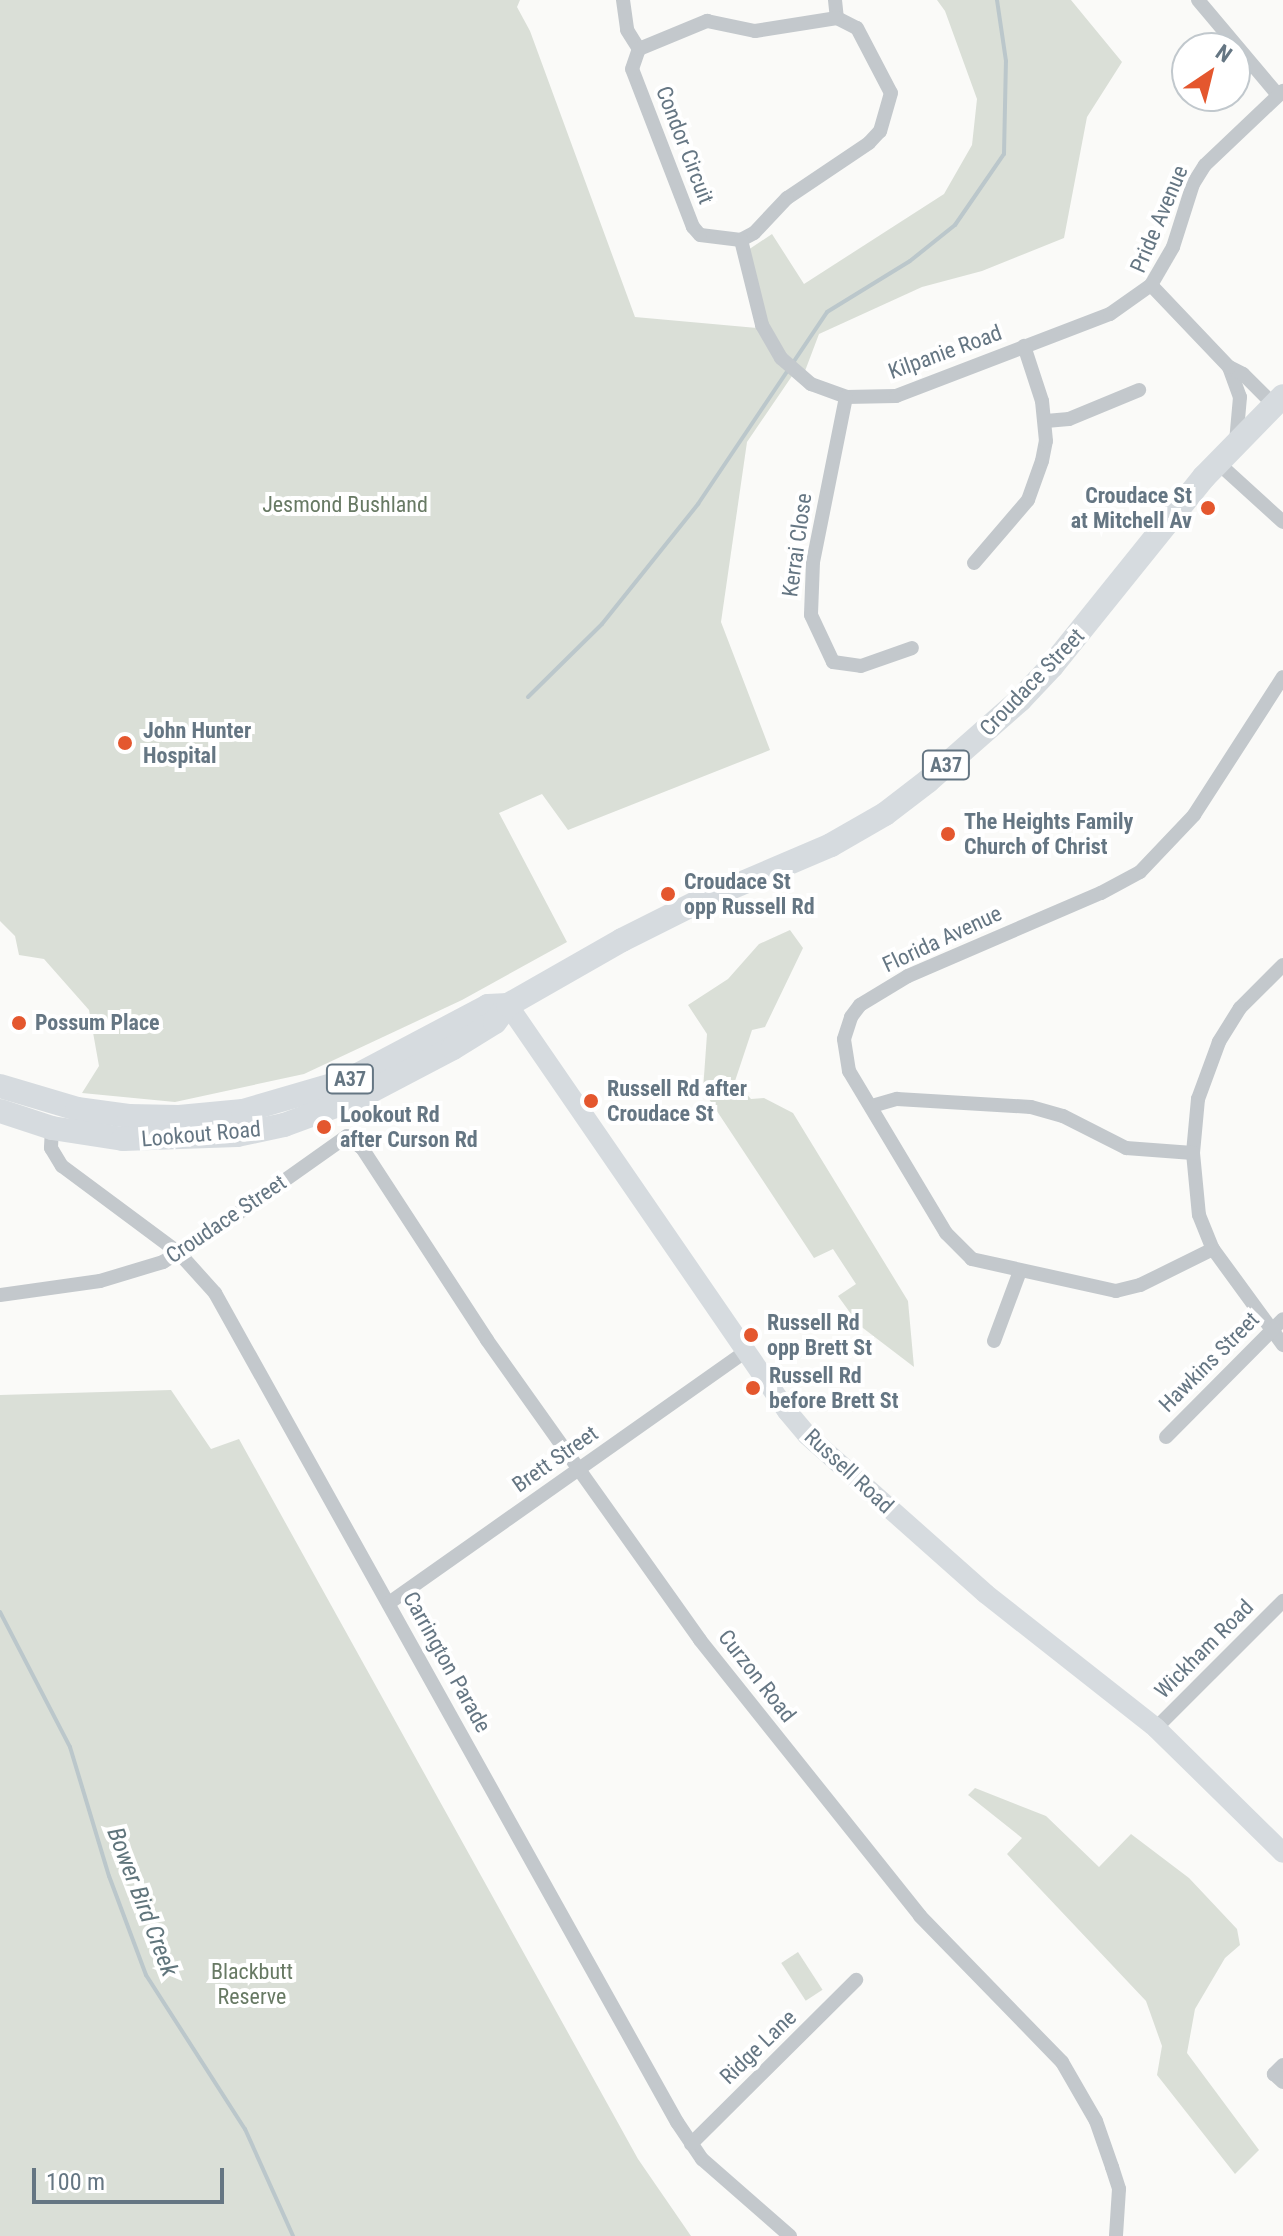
<!DOCTYPE html>
<style>
body{margin:0}
#map{position:relative;width:1283px;height:2236px;overflow:hidden;background:#fafaf8;font-family:"Roboto Condensed",sans-serif}
div>[style]{position:absolute}
.green>*{inset:0;background:#dadfd7;transform-origin:0 0}
.stream>*{height:4px;margin:-2px;padding:0 2px;transform-origin:2px;border-radius:2px;background:#bbc7cb}
.street>*{height:14px;margin:-7px;padding:0 7px;transform-origin:7px;border-radius:7px;background:#c3c8cc}
.primary>*{height:20px;margin:-10px;padding:0 10px;transform-origin:10px;border-radius:10px;background:#d6dbdf}
.highway>*{height:24px;margin:-12px;padding:0 12px;transform-origin:12px;border-radius:12px;background:#d6dbdf}
.dots>*{width:22px;height:22px;translate:-50% -50%;box-sizing:border-box;border:4px solid #fff;border-radius:50%}
span{translate:-50% -50%;white-space:nowrap;text-align:center;line-height:1.15;-webkit-text-stroke:8px #fff;paint-order:stroke}
.shield-label span{padding:2px 6px;background:#fff;border:2px solid;border-radius:6px;-webkit-text-stroke-width:0}
.shield-label{font-size:20px;color:#657683;font-weight:700}
.street-label{font-size:22px;color:#657683}
.poi-label{font-size:22px;color:#657683;font-weight:700}
.right{translate:-100% -50%;text-align:right}
.left{translate:0 -50%;text-align:left}
.park-label{font-size:22px;color:#687a64}
.water-label{font-size:24px;color:#60757c;font-style:italic}
.north{position:absolute;left:1171px;top:32px;width:80px;height:80px;box-sizing:border-box;background:#fff;border:2px solid #c1c8cd;border-radius:50%;rotate:35deg;font-size:22px;font-weight:700;line-height:32px;text-align:center;color:#657683}
.north::after{content:'';display:block;margin:auto;width:28px;height:36px;background:#e4572e;clip-path:polygon(50% 0,100% 100%,50% 72%,0 100%)}
.scale{position:absolute;left:32px;top:2168px;width:192px;height:36px;box-sizing:border-box;border:4px solid #657683;border-top:0;padding-left:10px;font-size:24px;line-height:28px;white-space:nowrap;color:#657683;-webkit-text-stroke:6px #fff;paint-order:stroke}
</style>
<div id="map">
<div class="green">
<div style="clip-path:polygon(0 0,520px 0,517px 7px,530px 31px,635px 317px,757px 328px,792px 376px,747px 442px,721px 622px,770px 750px,568px 830px,542px 794px,499px 813px,567px 942px,462px 1000px,304px 1074px,175px 1102px,82px 1093px,99px 1066px,89px 1010px,44px 959px,19px 955px,15px 936px,0 921px)"></div>
<div style="clip-path:polygon(937px 0,1071px 0,1122px 62px,1087px 117px,1064px 238px,982px 271px,922px 287px,819px 334px,805px 371px,778px 346px,768px 323px,748px 250px,772px 234px,804px 284px,944px 194px,972px 145px,977px 99px,945px 11px)"></div>
<div style="clip-path:polygon(790px 930px,803px 948px,765px 1027px,752px 1030px,735px 1081px,751px 1099px,764px 1098px,793px 1113px,908px 1301px,914px 1367px,859px 1325px,838px 1296px,856px 1284px,833px 1249px,814px 1258px,703px 1090px,707px 1034px,688px 1005px,728px 979px,759px 944px)"></div>
<div style="clip-path:polygon(171px 1390px,211px 1449px,239px 1439px,638px 2159px,691px 2236px,0 2236px,0 1395px)"></div>
<div style="clip-path:polygon(975px 1788px,1046px 1816px,1099px 1867px,1131px 1834px,1189px 1878px,1237px 1929px,1240px 1945px,1225px 1958px,1195px 2009px,1187px 2053px,1259px 2150px,1235px 2174px,1157px 2075px,1162px 2046px,1146px 2001px,1007px 1854px,1022px 1838px,968px 1795px)"></div>
<div style="left:798px;top:1952px;width:45px;height:20px;rotate:57deg"></div>
</div>
<div class="stream">
<div style="left:528px;top:697px;width:104px;rotate:-44.6deg"></div>
<div style="left:602px;top:624px;width:154px;rotate:-51.3deg"></div>
<div style="left:698px;top:504px;width:231px;rotate:-56.1deg"></div>
<div style="left:827px;top:312px;width:97px;rotate:-31.6deg"></div>
<div style="left:910px;top:261px;width:58px;rotate:-38.7deg"></div>
<div style="left:955px;top:225px;width:86px;rotate:-55.4deg"></div>
<div style="left:1004px;top:154px;width:93px;rotate:-88.8deg"></div>
<div style="left:1006px;top:61px;width:62px;rotate:-98.4deg"></div>
<div style="left:0;top:1612px;width:152px;rotate:62.6deg"></div>
<div style="left:70px;top:1747px;width:135px;rotate:73.2deg"></div>
<div style="left:109px;top:1876px;width:106px;rotate:69.5deg"></div>
<div style="left:146px;top:1975px;width:183px;rotate:57.3deg"></div>
<div style="left:245px;top:2129px;width:117px;rotate:65.8deg"></div>
</div>
<div class="street">
<div style="left:623px;top:0;width:30px;rotate:82deg"></div>
<div style="left:627px;top:30px;width:22px;rotate:58deg"></div>
<div style="left:835px;top:0;width:18px;rotate:84deg"></div>
<div style="left:1198px;top:0;width:124px;rotate:49.9deg"></div>
<div style="left:837px;top:18px;width:22px;rotate:27deg"></div>
<div style="left:857px;top:28px;width:73px;rotate:62.4deg"></div>
<div style="left:891px;top:93px;width:40px;rotate:106deg"></div>
<div style="left:880px;top:131px;width:16px;rotate:133deg"></div>
<div style="left:869px;top:143px;width:99px;rotate:146.1deg"></div>
<div style="left:787px;top:198px;width:48px;rotate:133.3deg"></div>
<div style="left:754px;top:233px;width:15px;rotate:152deg"></div>
<div style="left:741px;top:240px;width:41px;rotate:-173deg"></div>
<div style="left:700px;top:235px;width:11px;rotate:-131deg"></div>
<div style="left:693px;top:227px;width:169px;rotate:-111.1deg"></div>
<div style="left:632px;top:69px;width:21px;rotate:-71deg"></div>
<div style="left:639px;top:49px;width:74px;rotate:-22.4deg"></div>
<div style="left:707px;top:21px;width:49px;rotate:11.8deg"></div>
<div style="left:755px;top:31px;width:83px;rotate:-9deg"></div>
<div style="left:741px;top:240px;width:88px;rotate:76.1deg"></div>
<div style="left:762px;top:325px;width:38px;rotate:60deg"></div>
<div style="left:781px;top:358px;width:40px;rotate:41deg"></div>
<div style="left:811px;top:384px;width:37px;rotate:20deg"></div>
<div style="left:846px;top:397px;width:50px;rotate:-1.1deg"></div>
<div style="left:896px;top:396px;width:229px;rotate:-21deg"></div>
<div style="left:1110px;top:314px;width:50px;rotate:-35.3deg"></div>
<div style="left:1229px;top:367px;width:32px;rotate:70deg"></div>
<div style="left:1240px;top:397px;width:45px;rotate:95.1deg"></div>
<div style="left:846px;top:397px;width:168px;rotate:101.3deg"></div>
<div style="left:813px;top:562px;width:53px;rotate:92.2deg"></div>
<div style="left:811px;top:615px;width:52px;rotate:64.9deg"></div>
<div style="left:833px;top:662px;width:28px;rotate:8deg"></div>
<div style="left:861px;top:666px;width:54px;rotate:-19.4deg"></div>
<div style="left:1274px;top:405px;width:44px;rotate:-135deg"></div>
<div style="left:1243px;top:374px;width:16px;rotate:-153deg"></div>
<div style="left:1229px;top:367px;width:113px;rotate:-133.6deg"></div>
<div style="left:1151px;top:285px;width:44px;rotate:-59.9deg"></div>
<div style="left:1173px;top:247px;width:66px;rotate:-72.4deg"></div>
<div style="left:1193px;top:184px;width:22px;rotate:-58deg"></div>
<div style="left:1205px;top:165px;width:108px;rotate:-43.5deg"></div>
<div style="left:1046px;top:421px;width:23px;rotate:-5deg"></div>
<div style="left:1069px;top:419px;width:76px;rotate:-22.5deg"></div>
<div style="left:1217px;top:462px;width:89px;rotate:42.3deg"></div>
<div style="left:974px;top:563px;width:83px;rotate:-49.4deg"></div>
<div style="left:1028px;top:500px;width:41px;rotate:-70.3deg"></div>
<div style="left:1042px;top:461px;width:20px;rotate:-79deg"></div>
<div style="left:1046px;top:441px;width:40px;rotate:-95.7deg"></div>
<div style="left:1042px;top:401px;width:58px;rotate:-108.1deg"></div>
<div style="left:1283px;top:965px;width:61px;rotate:135deg"></div>
<div style="left:1240px;top:1008px;width:40px;rotate:122deg"></div>
<div style="left:1219px;top:1042px;width:61px;rotate:110.2deg"></div>
<div style="left:1198px;top:1099px;width:54px;rotate:95.3deg"></div>
<div style="left:1193px;top:1153px;width:62px;rotate:84.5deg"></div>
<div style="left:1199px;top:1215px;width:37px;rotate:68deg"></div>
<div style="left:1213px;top:1249px;width:119px;rotate:53.9deg"></div>
<div style="left:872px;top:1106px;width:26px;rotate:-16deg"></div>
<div style="left:897px;top:1099px;width:134px;rotate:3.4deg"></div>
<div style="left:1031px;top:1107px;width:33px;rotate:16deg"></div>
<div style="left:1063px;top:1116px;width:71px;rotate:26.9deg"></div>
<div style="left:1126px;top:1148px;width:67px;rotate:4.3deg"></div>
<div style="left:52px;top:1128px;width:20px;rotate:93deg"></div>
<div style="left:51px;top:1148px;width:21px;rotate:59deg"></div>
<div style="left:62px;top:1166px;width:146px;rotate:36.6deg"></div>
<div style="left:179px;top:1253px;width:54px;rotate:48deg"></div>
<div style="left:215px;top:1293px;width:949px;rotate:60.87deg"></div>
<div style="left:677px;top:2122px;width:45px;rotate:56deg"></div>
<div style="left:702px;top:2159px;width:117px;rotate:41.2deg"></div>
<div style="left:1213px;top:1249px;width:81px;rotate:153.7deg"></div>
<div style="left:1140px;top:1285px;width:25px;rotate:166deg"></div>
<div style="left:1116px;top:1291px;width:148px;rotate:-167.5deg"></div>
<div style="left:972px;top:1259px;width:37px;rotate:-135deg"></div>
<div style="left:946px;top:1233px;width:189px;rotate:-120.9deg"></div>
<div style="left:849px;top:1071px;width:32px;rotate:-99deg"></div>
<div style="left:844px;top:1039px;width:23px;rotate:-72deg"></div>
<div style="left:851px;top:1017px;width:15px;rotate:-53deg"></div>
<div style="left:860px;top:1005px;width:56px;rotate:-31.1deg"></div>
<div style="left:908px;top:976px;width:210px;rotate:-23.3deg"></div>
<div style="left:1101px;top:893px;width:44px;rotate:-28.3deg"></div>
<div style="left:1140px;top:872px;width:79px;rotate:-46.5deg"></div>
<div style="left:1194px;top:815px;width:164px;rotate:-57.2deg"></div>
<div style="left:0;top:1295px;width:101px;rotate:-8deg"></div>
<div style="left:100px;top:1281px;width:66px;rotate:-16.8deg"></div>
<div style="left:163px;top:1262px;width:59px;rotate:-31.8deg"></div>
<div style="left:213px;top:1231px;width:164px;rotate:-35.3deg"></div>
<div style="left:347px;top:1136px;width:19px;rotate:39deg"></div>
<div style="left:362px;top:1148px;width:229px;rotate:56.9deg"></div>
<div style="left:487px;top:1340px;width:368px;rotate:54.6deg"></div>
<div style="left:700px;top:1640px;width:353px;rotate:51.4deg"></div>
<div style="left:920px;top:1916px;width:204px;rotate:45.8deg"></div>
<div style="left:1062px;top:2062px;width:68px;rotate:60deg"></div>
<div style="left:1096px;top:2121px;width:49px;rotate:70.8deg"></div>
<div style="left:1112px;top:2167px;width:23px;rotate:72deg"></div>
<div style="left:1119px;top:2189px;width:47px;rotate:93.7deg"></div>
<div style="left:994px;top:1341px;width:75px;rotate:-69.6deg"></div>
<div style="left:1166px;top:1437px;width:166px;rotate:-45.2deg"></div>
<div style="left:389px;top:1603px;width:437px;rotate:-35.2deg"></div>
<div style="left:1156px;top:1728px;width:180px;rotate:-45deg"></div>
<div style="left:1283px;top:2065px;width:13px;rotate:135deg"></div>
<div style="left:1274px;top:2074px;width:12px;rotate:42deg"></div>
<div style="left:691px;top:2144px;width:233px;rotate:-44.8deg"></div>
</div>
<div class="primary">
<div style="left:508px;top:1005px;width:493px;rotate:55.5deg"></div>
<div style="left:787px;top:1411px;width:31px;rotate:50deg"></div>
<div style="left:807px;top:1435px;width:239px;rotate:41.6deg"></div>
<div style="left:986px;top:1594px;width:216px;rotate:38.2deg"></div>
<div style="left:1156px;top:1728px;width:178px;rotate:44.5deg"></div>
</div>
<div class="highway">
<div style="left:0;top:1086px;width:80px;rotate:16.6deg"></div>
<div style="left:77px;top:1109px;width:52px;rotate:7.7deg"></div>
<div style="left:129px;top:1116px;width:50px;rotate:1.1deg"></div>
<div style="left:179px;top:1117px;width:64px;rotate:-5.4deg"></div>
<div style="left:243px;top:1111px;width:107px;rotate:-16.2deg"></div>
<div style="left:346px;top:1081px;width:161px;rotate:-27.8deg"></div>
<div style="left:488px;top:1006px;width:20px;rotate:-3deg"></div>
<div style="left:0;top:1111px;width:55px;rotate:18.1deg"></div>
<div style="left:52px;top:1128px;width:72px;rotate:8.8deg"></div>
<div style="left:123px;top:1139px;width:114px;rotate:-2deg"></div>
<div style="left:237px;top:1135px;width:48px;rotate:-12deg"></div>
<div style="left:284px;top:1125px;width:81px;rotate:-20.2deg"></div>
<div style="left:360px;top:1097px;width:105px;rotate:-27.8deg"></div>
<div style="left:453px;top:1048px;width:49px;rotate:-31.8deg"></div>
<div style="left:495px;top:1022px;width:21px;rotate:-53deg"></div>
<div style="left:508px;top:1005px;width:131px;rotate:-29.7deg"></div>
<div style="left:622px;top:940px;width:87px;rotate:-26.6deg"></div>
<div style="left:700px;top:901px;width:142px;rotate:-23.1deg"></div>
<div style="left:831px;top:845px;width:62px;rotate:-29.9deg"></div>
<div style="left:885px;top:814px;width:54px;rotate:-37.5deg"></div>
<div style="left:928px;top:781px;width:123px;rotate:-41.4deg"></div>
<div style="left:1020px;top:700px;width:47px;rotate:-46.7deg"></div>
<div style="left:1052px;top:666px;width:243px;rotate:-51.2deg"></div>
<div style="left:1204px;top:477px;width:113px;rotate:-45.7deg"></div>
</div>
<div class="dots">
<div style="left:1208px;top:508px;background:#e4572e"></div>
<div style="left:125px;top:743px;background:#e4572e"></div>
<div style="left:948px;top:834px;background:#e4572e"></div>
<div style="left:668px;top:894px;background:#e4572e"></div>
<div style="left:19px;top:1023px;background:#e4572e"></div>
<div style="left:591px;top:1101px;background:#e4572e"></div>
<div style="left:324px;top:1127px;background:#e4572e"></div>
<div style="left:751px;top:1335px;background:#e4572e"></div>
<div style="left:753px;top:1388px;background:#e4572e"></div>
</div>
<div class="shield-label">
<span style="left:946px;top:765px">A37</span>
<span style="left:350px;top:1079px">A37</span>
</div>
<div class="street-label">
<span style="left:685px;top:145px;rotate:69deg">Condor Circuit</span>
<span style="left:1159px;top:219px;rotate:-67deg">Pride Avenue</span>
<span style="left:945px;top:352px;rotate:-20deg">Kilpanie Road</span>
<span style="left:797px;top:545px;rotate:-82deg">Kerrai Close</span>
<span style="left:1032px;top:682px;rotate:-46deg">Croudace Street</span>
<span style="left:942px;top:939px;rotate:-25deg">Florida Avenue</span>
<span style="left:201px;top:1134px;rotate:-5deg">Lookout Road</span>
<span style="left:226px;top:1219px;rotate:-34deg">Croudace Street</span>
<span style="left:1209px;top:1362px;rotate:-45deg">Hawkins Street</span>
<span style="left:555px;top:1459px;rotate:-35deg">Brett Street</span>
<span style="left:849px;top:1471px;rotate:43deg">Russell Road</span>
<span style="left:1204px;top:1649px;rotate:-45deg">Wickham Road</span>
<span style="left:447px;top:1662px;rotate:61deg">Carrington Parade</span>
<span style="left:757px;top:1676px;rotate:52deg">Curzon Road</span>
<span style="left:758px;top:2047px;rotate:-44deg">Ridge Lane</span>
</div>
<div class="poi-label">
<span class="right" style="left:1192px;top:508px">Croudace St<br>at Mitchell Av</span>
<span class="left" style="left:143px;top:743px">John Hunter<br>Hospital</span>
<span class="left" style="left:964px;top:834px">The Heights Family<br>Church of Christ</span>
<span class="left" style="left:684px;top:894px">Croudace St<br>opp Russell Rd</span>
<span class="left" style="left:35px;top:1023px">Possum Place</span>
<span class="left" style="left:607px;top:1101px">Russell Rd after<br>Croudace St</span>
<span class="left" style="left:340px;top:1127px">Lookout Rd<br>after Curson Rd</span>
<span class="left" style="left:767px;top:1335px">Russell Rd<br>opp Brett St</span>
<span class="left" style="left:769px;top:1388px">Russell Rd<br>before Brett St</span>
</div>
<div class="park-label">
<span style="left:345px;top:505px">Jesmond Bushland</span>
<span style="left:252px;top:1984px">Blackbutt<br>Reserve</span>
</div>
<div class="water-label">
<span style="left:142px;top:1902px;rotate:69deg">Bower Bird Creek</span>
</div>
<div class="north">N</div>
<div class="scale">100 m</div>
</div>
